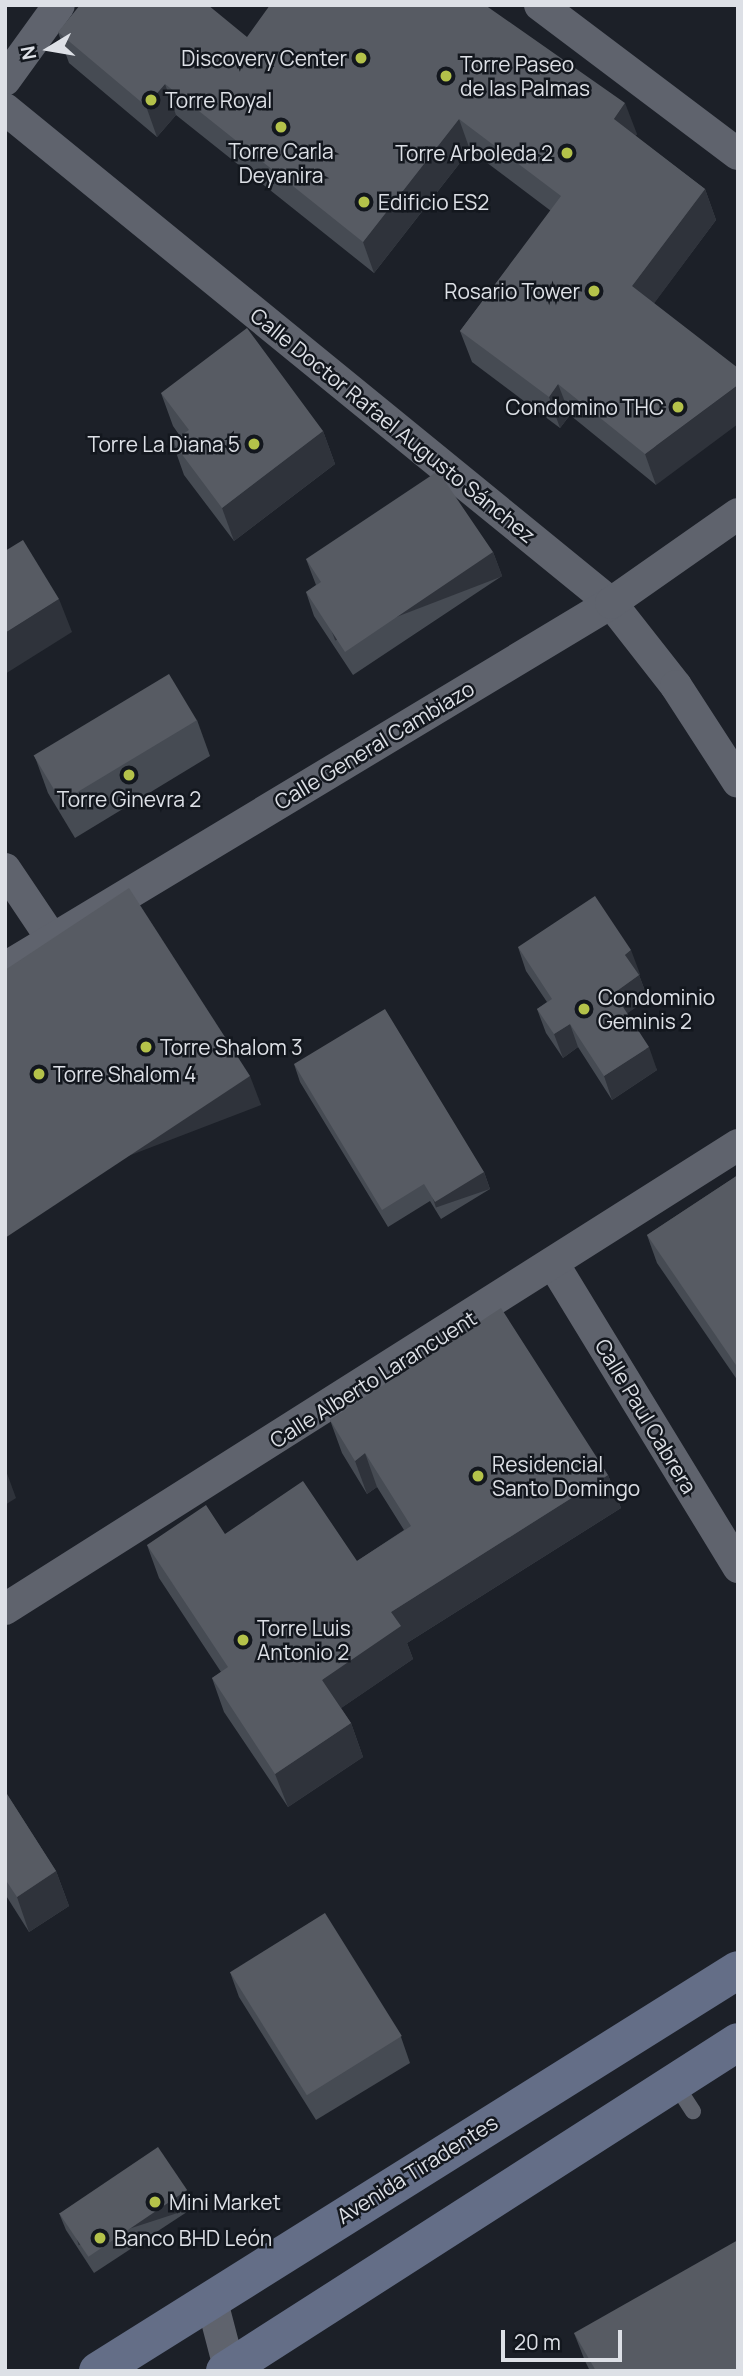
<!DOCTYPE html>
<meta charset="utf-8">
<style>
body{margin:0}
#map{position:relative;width:743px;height:2376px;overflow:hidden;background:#1c2028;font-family:Manrope,sans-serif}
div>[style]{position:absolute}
.lane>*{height:16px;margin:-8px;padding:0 8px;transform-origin:8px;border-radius:8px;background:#5f636d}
.street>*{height:32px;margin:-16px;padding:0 16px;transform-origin:16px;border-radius:16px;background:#5f636d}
.secondary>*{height:38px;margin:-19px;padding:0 19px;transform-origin:19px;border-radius:19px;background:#646e87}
.wall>*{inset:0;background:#464b53}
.shaded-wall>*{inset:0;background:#2f333b;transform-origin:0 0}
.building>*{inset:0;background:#575b63;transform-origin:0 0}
.dots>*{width:19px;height:19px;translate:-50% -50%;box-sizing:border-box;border:4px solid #13171e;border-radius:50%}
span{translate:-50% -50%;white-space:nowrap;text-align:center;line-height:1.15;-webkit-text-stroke:5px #13171e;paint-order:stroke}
.poi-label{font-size:21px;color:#dde0e6}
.right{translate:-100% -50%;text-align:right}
.left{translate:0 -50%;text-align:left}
.street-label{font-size:21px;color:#dde0e6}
.frame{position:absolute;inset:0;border:7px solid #dde0e6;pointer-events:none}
.north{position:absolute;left:14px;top:14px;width:70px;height:70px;-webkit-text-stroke:5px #13171e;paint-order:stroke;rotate:259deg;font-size:19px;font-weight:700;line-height:28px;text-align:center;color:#dde0e6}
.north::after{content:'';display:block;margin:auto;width:24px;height:32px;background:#dde0e6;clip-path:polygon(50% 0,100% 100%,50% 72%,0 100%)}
.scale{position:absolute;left:501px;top:2330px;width:121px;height:32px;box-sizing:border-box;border:4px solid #dde0e6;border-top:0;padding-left:9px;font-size:21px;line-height:24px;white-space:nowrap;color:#dde0e6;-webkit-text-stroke:5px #13171e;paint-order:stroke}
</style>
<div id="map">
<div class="lane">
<div style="left:674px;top:2082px;width:35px;rotate:57deg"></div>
</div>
<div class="street">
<div style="left:540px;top:5px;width:248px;rotate:37deg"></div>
<div style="left:5px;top:80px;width:92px;rotate:-54.2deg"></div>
<div style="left:5px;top:109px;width:782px;rotate:39.19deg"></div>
<div style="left:611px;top:603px;width:105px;rotate:51.9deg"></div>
<div style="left:676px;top:686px;width:114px;rotate:57.1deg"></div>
<div style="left:5px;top:869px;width:84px;rotate:56.1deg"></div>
<div style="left:5px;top:968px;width:707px;rotate:-31.06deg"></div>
<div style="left:611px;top:603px;width:155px;rotate:-35deg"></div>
<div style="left:554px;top:1265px;width:354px;rotate:58.6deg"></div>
<div style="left:5px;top:1609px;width:868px;rotate:-32.33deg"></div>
<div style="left:211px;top:2298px;width:75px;rotate:75.4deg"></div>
</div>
<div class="secondary">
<div style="left:98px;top:2371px;width:755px;rotate:-32.07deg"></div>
<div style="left:225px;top:2371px;width:609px;rotate:-32.67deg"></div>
</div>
<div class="wall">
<div style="clip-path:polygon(58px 32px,247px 37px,637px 134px,635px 136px,705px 189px,716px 220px,654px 303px,656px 485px,570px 415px,560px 428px,472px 362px,460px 331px,551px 211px,470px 150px,374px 273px,176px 115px,157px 137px,69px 63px)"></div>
<div style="clip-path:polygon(161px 393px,323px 431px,335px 464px,234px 541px,184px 475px,172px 441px,180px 436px,173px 426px)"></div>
<div style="clip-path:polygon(493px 552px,502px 576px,353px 675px,314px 616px,306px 592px,316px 585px,306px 559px)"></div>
<div style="clip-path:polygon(197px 720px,210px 756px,75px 838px,48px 793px,35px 757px)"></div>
<div style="clip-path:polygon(518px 947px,640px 974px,639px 975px,648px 999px,627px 1013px,657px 1070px,612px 1100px,578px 1047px,563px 1058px,546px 1033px,537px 1009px,547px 1002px,526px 971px)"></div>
<div style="clip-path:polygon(294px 1064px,484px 1172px,490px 1189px,441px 1219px,430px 1201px,388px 1227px,300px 1082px)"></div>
<div style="clip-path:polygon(738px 1175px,738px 1381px,657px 1263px,647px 1235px)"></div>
<div style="clip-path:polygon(330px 1420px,608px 1475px,621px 1508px,407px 1643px,413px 1659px,341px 1708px,351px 1723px,363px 1757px,288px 1807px,224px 1712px,212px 1678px,221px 1672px,159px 1578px,147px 1545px,225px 1534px,357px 1561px,404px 1530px,377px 1487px,367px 1494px,342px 1453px)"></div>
<div style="clip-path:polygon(5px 1791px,56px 1871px,69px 1906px,29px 1932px,5px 1894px)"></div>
<div style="clip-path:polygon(230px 1972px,401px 2037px,410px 2063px,316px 2120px,239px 1997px)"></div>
<div style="clip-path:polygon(193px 2208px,94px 2273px,66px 2230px,59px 2213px)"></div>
<div style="clip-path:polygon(574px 2333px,738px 2371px,590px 2371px,585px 2361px)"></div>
</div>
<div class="shaded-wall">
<div style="clip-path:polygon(165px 84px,176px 115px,157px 137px,146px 106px)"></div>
<div style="clip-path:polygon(625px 103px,637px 134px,625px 150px,614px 119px)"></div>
<div style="clip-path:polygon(459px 119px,470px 150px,374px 273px,363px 242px)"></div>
<div style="clip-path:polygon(705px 189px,716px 220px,644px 317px,632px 286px)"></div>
<div style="clip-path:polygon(558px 384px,570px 415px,560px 428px,549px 397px)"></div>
<div style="clip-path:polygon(738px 385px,738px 424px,656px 485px,645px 454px)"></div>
<div style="clip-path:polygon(323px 431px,335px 464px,234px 541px,222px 508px)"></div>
<div style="left:493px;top:552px;width:26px;height:179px;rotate:69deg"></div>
<div style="clip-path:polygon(59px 599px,72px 632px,5px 674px,5px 633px)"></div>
<div style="clip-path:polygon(631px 950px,640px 974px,633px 978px,625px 955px)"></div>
<div style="clip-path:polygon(639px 975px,648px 999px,622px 1017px,614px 993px)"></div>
<div style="clip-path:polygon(570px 1024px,578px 1047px,563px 1058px,554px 1034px)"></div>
<div style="clip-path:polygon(649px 1047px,657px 1070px,612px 1100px,604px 1076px)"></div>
<div style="left:250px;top:1076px;width:31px;height:294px;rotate:69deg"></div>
<div style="left:484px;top:1172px;width:18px;height:57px;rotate:71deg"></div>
<div style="clip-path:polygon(365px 1453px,377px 1487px,367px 1494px,355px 1461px)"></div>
<div style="clip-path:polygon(5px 1468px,16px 1498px,5px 1505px)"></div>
<div style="clip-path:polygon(608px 1475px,621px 1508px,407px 1643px,413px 1659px,334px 1713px,322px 1680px,391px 1612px)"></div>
<div style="clip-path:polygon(351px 1723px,363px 1757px,288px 1807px,275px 1774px)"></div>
<div style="clip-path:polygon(56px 1871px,69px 1906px,29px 1932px,17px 1897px)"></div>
<div style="left:187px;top:2190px;width:19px;height:120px;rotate:72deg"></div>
</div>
<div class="building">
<div style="clip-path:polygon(80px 5px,208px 5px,247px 37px,270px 5px,485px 5px,625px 103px,614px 119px,705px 189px,632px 286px,738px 368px,738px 385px,645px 454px,558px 384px,549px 397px,460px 331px,561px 196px,459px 119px,363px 242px,165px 84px,146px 106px,58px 32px)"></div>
<div style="clip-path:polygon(247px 328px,323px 431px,222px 508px,172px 441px,189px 430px,161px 393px)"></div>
<div style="clip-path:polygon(438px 471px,493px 552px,345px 652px,306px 592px,321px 582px,306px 559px)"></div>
<div style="clip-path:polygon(23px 540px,59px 599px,5px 633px,5px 551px)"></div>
<div style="left:169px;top:674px;width:54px;height:158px;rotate:59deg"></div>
<div style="clip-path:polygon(129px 888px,250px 1076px,5px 1238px,5px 970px)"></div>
<div style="clip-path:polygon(595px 896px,631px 950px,625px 955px,639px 975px,614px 993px,649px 1047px,604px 1076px,570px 1024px,554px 1034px,537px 1009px,552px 999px,518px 947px)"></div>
<div style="clip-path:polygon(385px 1009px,484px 1172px,435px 1202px,424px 1184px,382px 1210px,294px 1064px)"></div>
<div style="clip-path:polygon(738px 1175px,738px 1368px,647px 1235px)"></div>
<div style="clip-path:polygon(501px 1308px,608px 1475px,391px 1612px,401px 1626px,322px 1680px,351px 1723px,275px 1774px,212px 1678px,228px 1667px,147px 1545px,206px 1505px,225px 1534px,303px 1481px,357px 1561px,411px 1526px,365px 1453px,355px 1461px,330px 1420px)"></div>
<div style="clip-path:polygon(5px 1791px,56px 1871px,17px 1897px,5px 1879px)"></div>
<div style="left:325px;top:1913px;width:145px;height:112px;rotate:58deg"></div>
<div style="left:158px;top:2147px;width:52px;height:119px;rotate:56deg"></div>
<div style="clip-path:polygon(738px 2240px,738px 2371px,596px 2371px,574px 2333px)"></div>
</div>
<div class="dots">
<div style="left:361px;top:58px;background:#b4c24a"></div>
<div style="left:446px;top:76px;background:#b4c24a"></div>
<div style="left:151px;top:100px;background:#b4c24a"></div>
<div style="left:281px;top:127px;background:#b4c24a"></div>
<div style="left:567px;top:153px;background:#b4c24a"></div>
<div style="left:364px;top:202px;background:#b4c24a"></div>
<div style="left:594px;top:291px;background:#b4c24a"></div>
<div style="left:678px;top:407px;background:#b4c24a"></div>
<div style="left:254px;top:444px;background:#b4c24a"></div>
<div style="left:129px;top:775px;background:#b4c24a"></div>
<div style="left:584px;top:1009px;background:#b4c24a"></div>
<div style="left:146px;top:1047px;background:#b4c24a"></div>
<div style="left:39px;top:1074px;background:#b4c24a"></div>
<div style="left:478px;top:1476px;background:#b4c24a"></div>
<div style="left:243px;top:1640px;background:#b4c24a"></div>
<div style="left:155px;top:2202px;background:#b4c24a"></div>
<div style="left:100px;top:2238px;background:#b4c24a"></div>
</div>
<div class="poi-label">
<span class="right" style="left:347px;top:58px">Discovery Center</span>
<span class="left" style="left:460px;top:76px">Torre Paseo<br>de las Palmas</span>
<span class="left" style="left:165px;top:100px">Torre Royal</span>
<span style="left:281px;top:163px">Torre Carla<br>Deyanira</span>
<span class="right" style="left:553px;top:153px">Torre Arboleda 2</span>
<span class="left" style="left:378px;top:202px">Edificio ES2</span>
<span class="right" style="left:580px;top:291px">Rosario Tower</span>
<span class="right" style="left:664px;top:407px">Condomino THC</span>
<span class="right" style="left:240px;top:444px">Torre La Diana 5</span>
<span style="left:129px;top:799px">Torre Ginevra 2</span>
<span class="left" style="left:598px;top:1009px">Condominio<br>Geminis 2</span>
<span class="left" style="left:160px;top:1047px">Torre Shalom 3</span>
<span class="left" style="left:53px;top:1074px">Torre Shalom 4</span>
<span class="left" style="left:492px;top:1476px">Residencial<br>Santo Domingo</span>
<span class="left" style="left:257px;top:1640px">Torre Luis<br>Antonio 2</span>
<span class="left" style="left:169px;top:2202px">Mini Market</span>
<span class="left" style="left:114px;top:2238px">Banco BHD León</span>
</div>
<div class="street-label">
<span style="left:393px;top:425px;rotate:39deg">Calle Doctor Rafael Augusto Sánchez</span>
<span style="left:374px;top:745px;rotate:-31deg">Calle General Cambiazo</span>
<span style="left:373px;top:1379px;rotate:-32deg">Calle Alberto Larancuent</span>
<span style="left:646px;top:1416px;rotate:59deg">Calle Paul Cabrera</span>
<span style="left:417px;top:2169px;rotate:-32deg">Avenida Tiradentes</span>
</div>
<div class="frame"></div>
<div class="north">N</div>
<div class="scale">20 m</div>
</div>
